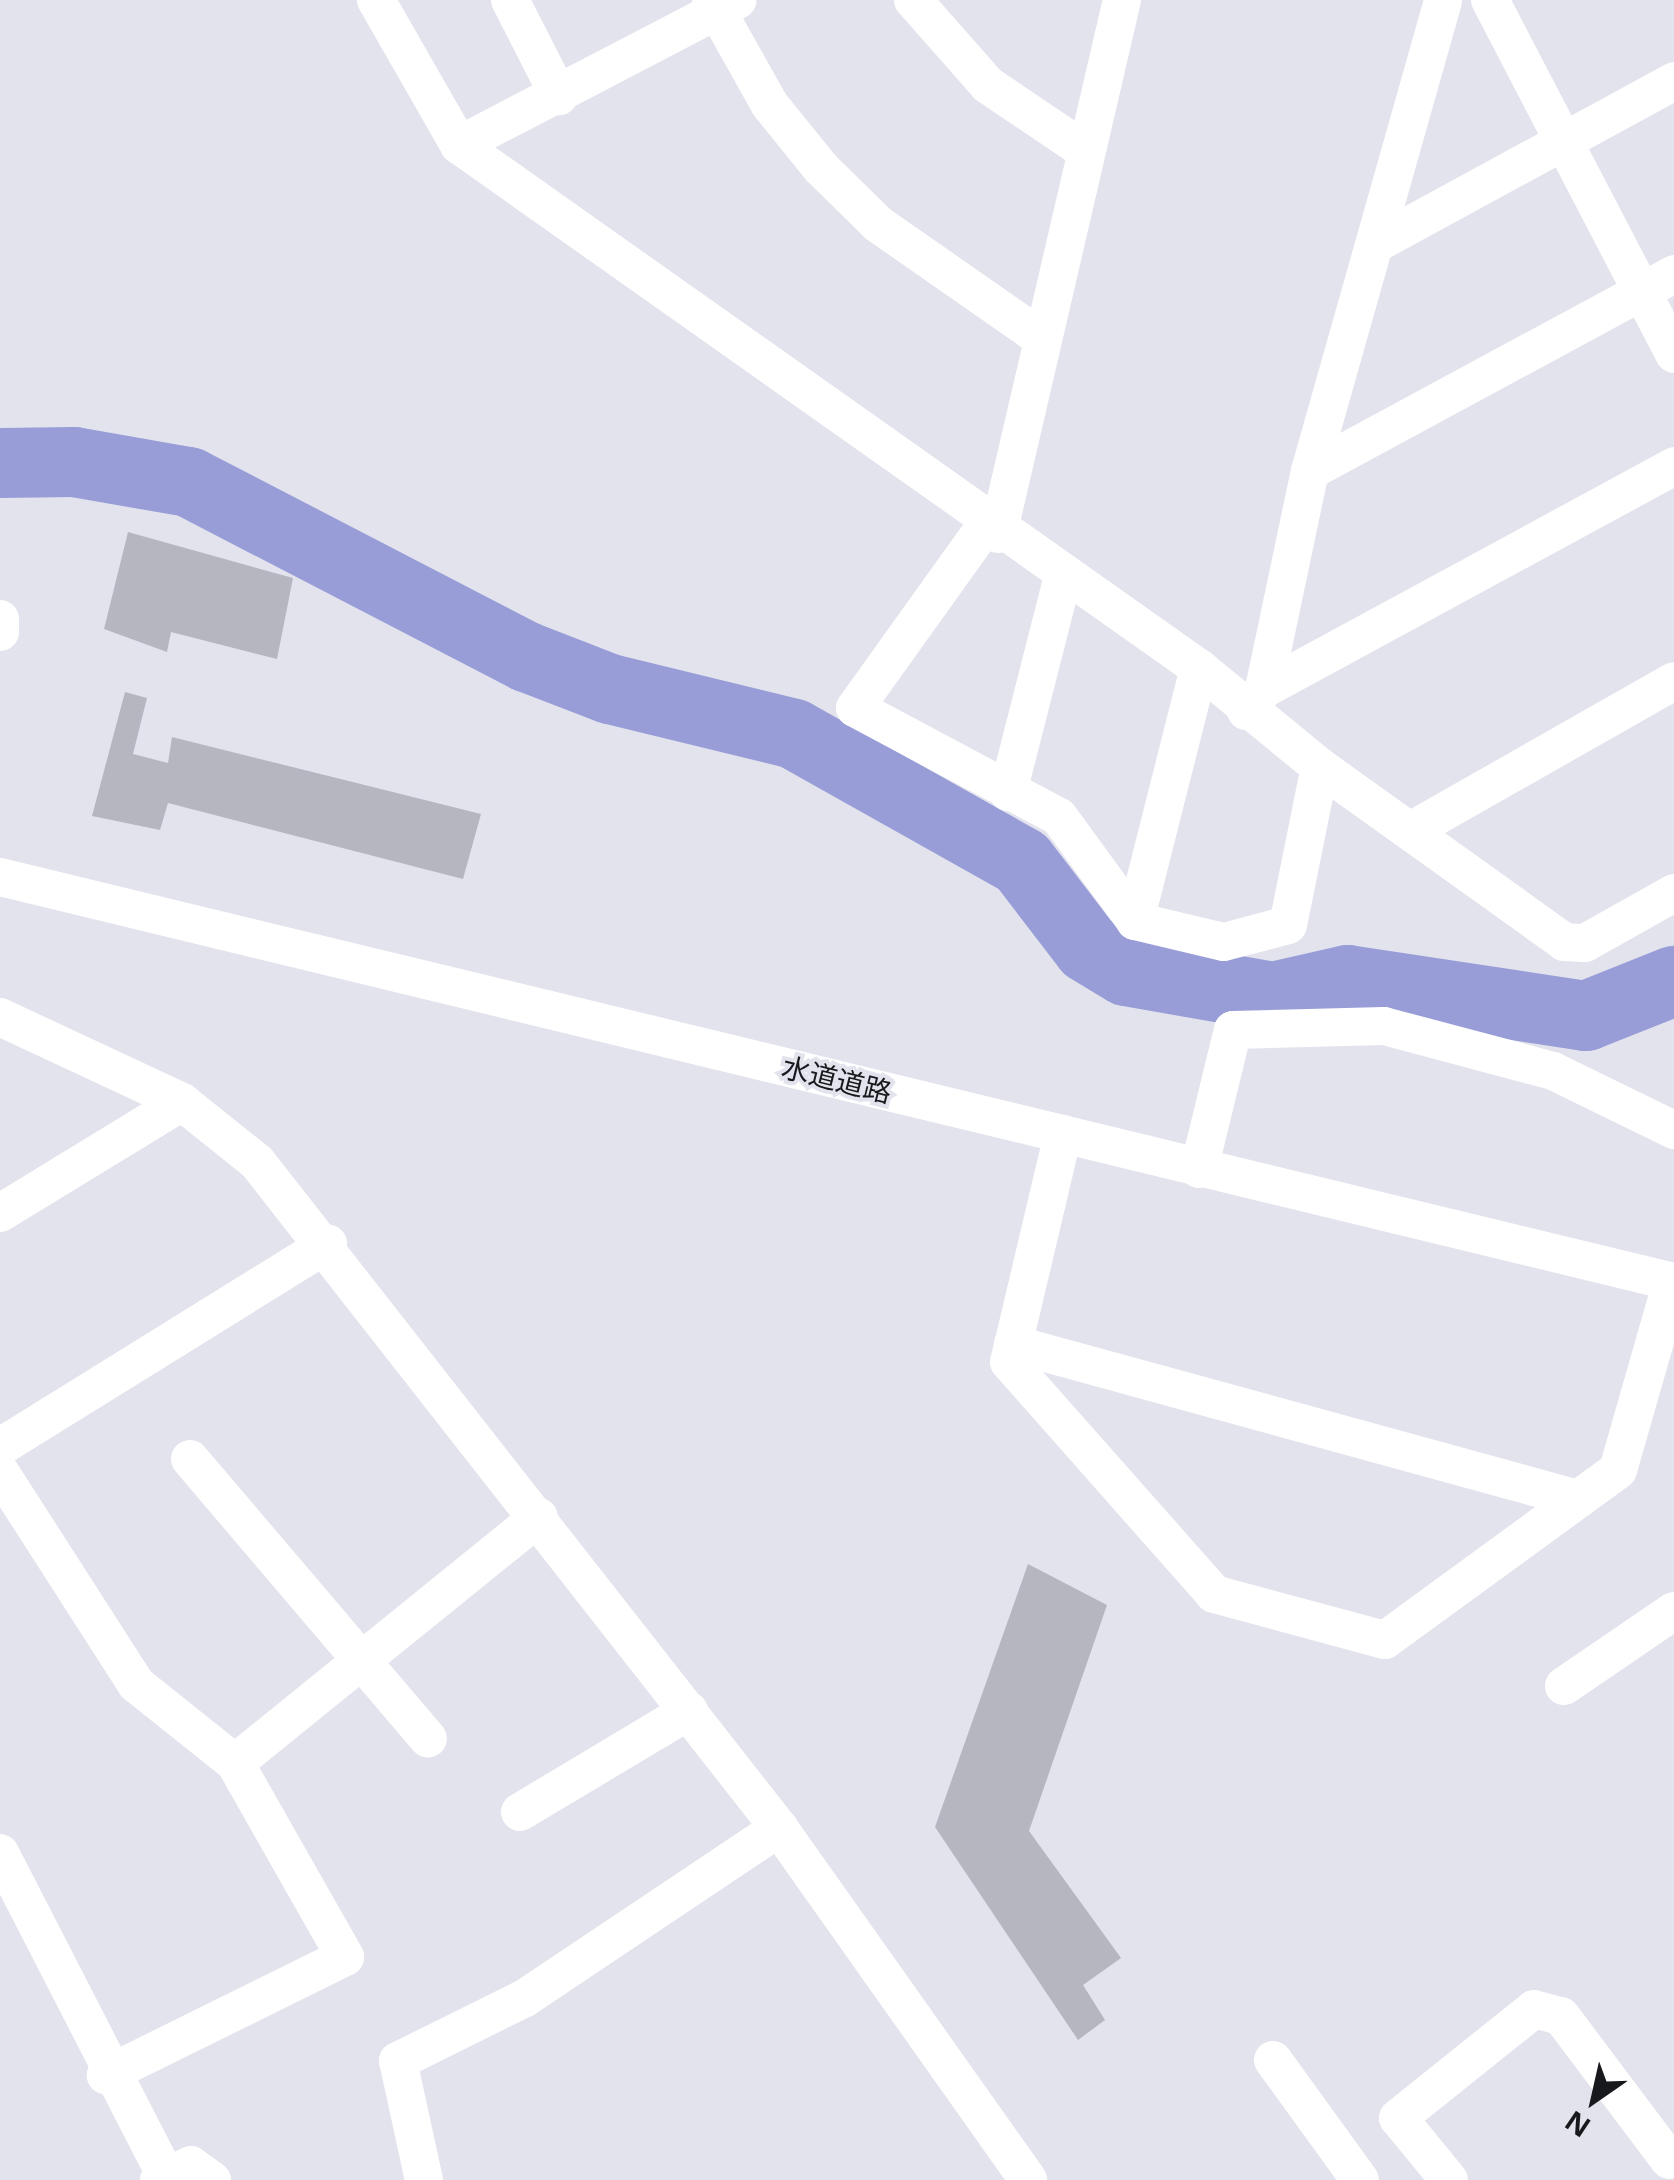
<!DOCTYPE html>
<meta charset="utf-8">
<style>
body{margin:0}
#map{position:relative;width:1674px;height:2180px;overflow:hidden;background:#e2e3ed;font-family:"Open Sans","Noto Sans JP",sans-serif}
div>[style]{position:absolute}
.river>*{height:70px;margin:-35px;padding:0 35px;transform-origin:35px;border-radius:35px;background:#989dd7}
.building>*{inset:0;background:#b5b6c0}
.minor>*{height:38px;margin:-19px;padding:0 19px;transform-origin:19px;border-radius:19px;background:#fff}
span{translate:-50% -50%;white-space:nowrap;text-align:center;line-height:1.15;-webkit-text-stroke:8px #e2e3ed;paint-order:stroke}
.street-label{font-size:28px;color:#18191c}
.north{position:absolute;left:1544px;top:2050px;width:100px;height:100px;-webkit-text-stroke:8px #e2e3ed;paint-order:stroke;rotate:214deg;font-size:28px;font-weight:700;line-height:40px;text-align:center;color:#18191c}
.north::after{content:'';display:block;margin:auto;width:35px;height:45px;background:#18191c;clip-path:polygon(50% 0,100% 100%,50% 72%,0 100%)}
</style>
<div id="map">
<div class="river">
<div style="left:0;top:463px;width:74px;rotate:-0.8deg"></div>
<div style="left:74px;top:462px;width:117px;rotate:9.9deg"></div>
<div style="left:189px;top:482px;width:381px;rotate:27.4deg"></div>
<div style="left:527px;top:657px;width:89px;rotate:21.1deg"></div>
<div style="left:610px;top:689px;width:189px;rotate:13.7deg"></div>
<div style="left:794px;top:734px;width:261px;rotate:29.3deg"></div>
<div style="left:1022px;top:862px;width:108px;rotate:52.5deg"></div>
<div style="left:1088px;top:948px;width:44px;rotate:31.2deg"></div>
<div style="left:1126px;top:971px;width:149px;rotate:10deg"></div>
<div style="left:1273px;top:997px;width:77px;rotate:-12.8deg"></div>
<div style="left:1348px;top:980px;width:241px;rotate:8.6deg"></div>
<div style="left:1586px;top:1016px;width:95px;rotate:-21.7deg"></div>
</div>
<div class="building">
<div style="clip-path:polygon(128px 532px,293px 578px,277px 659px,171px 632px,167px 652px,104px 629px)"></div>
<div style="clip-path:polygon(125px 692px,147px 698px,133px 754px,168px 763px,172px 737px,481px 814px,463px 879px,168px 803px,160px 830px,92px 816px)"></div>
<div style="clip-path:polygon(1028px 1564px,1107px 1605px,1029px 1831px,1121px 1958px,1083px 1985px,1105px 2020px,1078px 2040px,935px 1827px)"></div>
</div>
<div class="minor">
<div style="left:376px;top:0;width:167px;rotate:60.2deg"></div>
<div style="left:459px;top:145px;width:906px;rotate:35.25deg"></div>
<div style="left:1199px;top:668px;width:156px;rotate:39.3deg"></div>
<div style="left:1320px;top:767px;width:300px;rotate:35.6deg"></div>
<div style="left:1564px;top:942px;width:21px;rotate:3deg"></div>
<div style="left:1585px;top:943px;width:102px;rotate:-29.3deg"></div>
<div style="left:510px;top:0;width:108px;rotate:63deg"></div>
<div style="left:711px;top:0;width:120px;rotate:60.7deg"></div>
<div style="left:770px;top:105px;width:81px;rotate:51deg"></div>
<div style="left:821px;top:168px;width:80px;rotate:44.5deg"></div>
<div style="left:878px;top:224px;width:198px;rotate:34.9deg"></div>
<div style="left:913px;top:0;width:113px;rotate:48.6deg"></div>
<div style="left:988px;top:85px;width:118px;rotate:34deg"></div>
<div style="left:1490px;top:0;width:399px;rotate:62.5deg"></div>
<div style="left:459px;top:145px;width:314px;rotate:-27.5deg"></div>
<div style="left:1381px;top:241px;width:334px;rotate:-28.6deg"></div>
<div style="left:1310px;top:471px;width:414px;rotate:-28.4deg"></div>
<div style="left:986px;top:525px;width:225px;rotate:125.6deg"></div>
<div style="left:855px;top:708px;width:231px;rotate:28.1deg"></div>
<div style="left:1059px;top:817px;width:129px;rotate:53.8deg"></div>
<div style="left:1135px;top:921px;width:91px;rotate:13.3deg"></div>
<div style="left:1224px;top:942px;width:66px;rotate:-14.9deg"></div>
<div style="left:1288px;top:925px;width:161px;rotate:-78.6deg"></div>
<div style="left:998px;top:534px;width:548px;rotate:-76.93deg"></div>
<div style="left:0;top:619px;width:13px;rotate:90deg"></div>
<div style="left:1264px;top:689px;width:467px;rotate:-28.5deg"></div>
<div style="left:1246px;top:711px;width:28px;rotate:-51deg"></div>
<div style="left:1264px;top:689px;width:223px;rotate:-78.1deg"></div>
<div style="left:1310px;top:471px;width:489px;rotate:-74.2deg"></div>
<div style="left:1008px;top:792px;width:226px;rotate:-75.7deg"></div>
<div style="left:1412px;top:830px;width:301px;rotate:-29.6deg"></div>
<div style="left:0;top:877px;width:1722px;rotate:13.6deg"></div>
<div style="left:1135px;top:921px;width:261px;rotate:-75.8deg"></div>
<div style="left:0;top:1017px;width:201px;rotate:25deg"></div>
<div style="left:182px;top:1102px;width:96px;rotate:38.7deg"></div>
<div style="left:257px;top:1162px;width:846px;rotate:51.91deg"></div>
<div style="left:779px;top:1828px;width:431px;rotate:54.7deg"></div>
<div style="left:1063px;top:1134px;width:234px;rotate:103.3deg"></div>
<div style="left:1009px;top:1362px;width:310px;rotate:48.5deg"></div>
<div style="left:1214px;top:1594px;width:177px;rotate:15.1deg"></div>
<div style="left:1385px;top:1640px;width:288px;rotate:-36.1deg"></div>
<div style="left:1618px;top:1470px;width:196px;rotate:-74deg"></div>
<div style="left:1199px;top:1169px;width:143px;rotate:-76.3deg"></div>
<div style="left:1233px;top:1030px;width:151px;rotate:-1.5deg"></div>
<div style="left:1384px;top:1026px;width:175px;rotate:14.9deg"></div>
<div style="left:1553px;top:1071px;width:135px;rotate:26deg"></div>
<div style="left:0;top:1213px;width:213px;rotate:-31.4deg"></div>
<div style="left:1013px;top:1344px;width:586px;rotate:15.34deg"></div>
<div style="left:0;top:1447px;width:386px;rotate:-31.8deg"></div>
<div style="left:190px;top:1459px;width:367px;rotate:49.6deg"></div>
<div style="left:0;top:1472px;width:252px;rotate:57.3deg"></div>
<div style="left:136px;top:1684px;width:127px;rotate:38.6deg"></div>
<div style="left:235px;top:1763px;width:223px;rotate:60.4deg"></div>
<div style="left:345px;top:1957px;width:267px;rotate:153.7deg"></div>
<div style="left:1564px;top:1686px;width:133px;rotate:-34.3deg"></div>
<div style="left:235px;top:1763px;width:391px;rotate:-39deg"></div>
<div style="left:520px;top:1812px;width:197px;rotate:-30.9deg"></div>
<div style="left:0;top:1853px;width:363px;rotate:62.8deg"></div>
<div style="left:1273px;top:2060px;width:148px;rotate:54.1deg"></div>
<div style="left:159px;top:2180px;width:35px;rotate:-25deg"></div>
<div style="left:191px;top:2165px;width:26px;rotate:36deg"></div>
<div style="left:424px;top:2180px;width:122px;rotate:-102.3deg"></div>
<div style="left:398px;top:2061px;width:142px;rotate:-26.4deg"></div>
<div style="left:525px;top:1998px;width:306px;rotate:-33.8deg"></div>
<div style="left:1449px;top:2180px;width:80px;rotate:-129.4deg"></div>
<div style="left:1398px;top:2118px;width:174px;rotate:-38.7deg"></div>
<div style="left:1534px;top:2009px;width:28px;rotate:15deg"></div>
<div style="left:1561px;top:2016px;width:180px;rotate:53.1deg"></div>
</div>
<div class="street-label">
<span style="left:837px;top:1079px;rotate:14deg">水道道路</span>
</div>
<div class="north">N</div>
</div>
